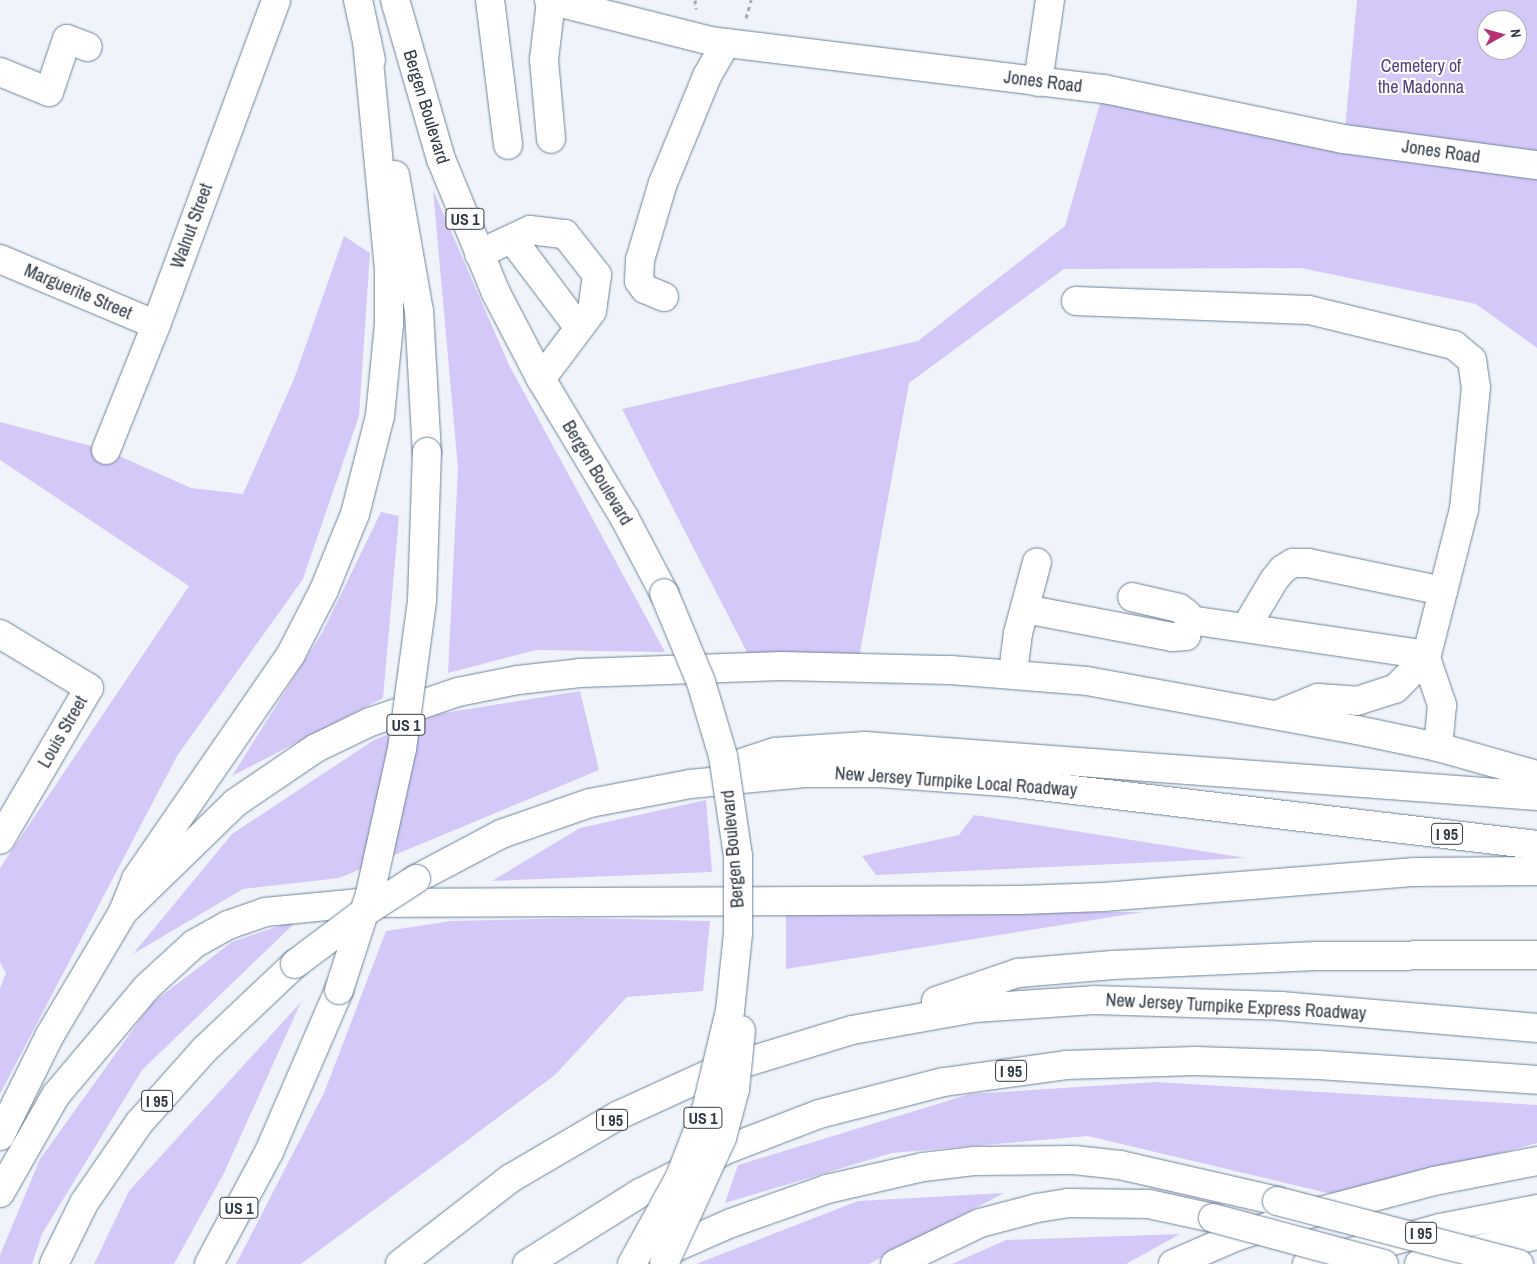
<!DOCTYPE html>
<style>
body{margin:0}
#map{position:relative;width:1537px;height:1264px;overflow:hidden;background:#f0f4fa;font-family:"Archivo Narrow",sans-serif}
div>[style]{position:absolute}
.green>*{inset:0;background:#d3c8f8}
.path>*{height:3px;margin-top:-1.5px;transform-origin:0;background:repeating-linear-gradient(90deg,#a4aab2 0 4px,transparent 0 8px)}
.roads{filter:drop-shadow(0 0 1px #6f829b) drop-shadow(0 0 1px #6f829b)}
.minor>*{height:28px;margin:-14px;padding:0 14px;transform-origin:14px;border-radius:14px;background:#fff}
.highway>*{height:28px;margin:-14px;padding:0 14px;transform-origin:14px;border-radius:14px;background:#fff}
.bridges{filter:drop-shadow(0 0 1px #6f829b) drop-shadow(0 0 1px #6f829b)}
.highway-bridge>*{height:28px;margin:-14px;padding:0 14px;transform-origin:14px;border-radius:14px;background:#fff}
span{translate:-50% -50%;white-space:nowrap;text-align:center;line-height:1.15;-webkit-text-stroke:4px #fff;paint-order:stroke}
.shield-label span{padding:1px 4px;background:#fff;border:1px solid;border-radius:4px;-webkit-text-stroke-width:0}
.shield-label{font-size:16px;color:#323a45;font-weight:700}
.park-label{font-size:18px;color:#544082}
.street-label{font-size:18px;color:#323a45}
.north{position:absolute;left:1477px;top:10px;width:50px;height:50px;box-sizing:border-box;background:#fff;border:1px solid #adb0b5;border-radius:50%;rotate:83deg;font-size:14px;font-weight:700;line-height:20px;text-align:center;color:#323a45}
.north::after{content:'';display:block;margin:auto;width:18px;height:22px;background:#b83172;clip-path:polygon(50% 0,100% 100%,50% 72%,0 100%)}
</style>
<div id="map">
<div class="green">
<div style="clip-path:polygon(evenodd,1357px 0,1537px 0,1537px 348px,1476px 304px,1301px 268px,1064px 269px,909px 383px,859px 658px,751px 660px,622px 409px,918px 341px,1065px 226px,1104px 89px,1344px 139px,1357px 0,1487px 20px,1517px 20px,1517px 50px,1487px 50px,1487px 20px)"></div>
<div style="clip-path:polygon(433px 190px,509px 365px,665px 652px,536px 650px,448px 673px,458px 468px)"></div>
<div style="clip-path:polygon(344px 236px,370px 253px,359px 416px,303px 579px,177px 756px,0 1094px,0 988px,6px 973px,0 962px,0 868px,189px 586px,0 460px,0 422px,106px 450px,191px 488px,243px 494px,294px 379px)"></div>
<div style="clip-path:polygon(381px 512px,399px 516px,383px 698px,232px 776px,323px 631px)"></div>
<div style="clip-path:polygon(580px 691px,599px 770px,339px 878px,243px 889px,133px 954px,232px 834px,374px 740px,438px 714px)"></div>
<div style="clip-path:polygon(706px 800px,712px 872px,492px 881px,580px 828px)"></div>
<div style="clip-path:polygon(974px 815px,1246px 858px,876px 875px,862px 856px,959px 835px)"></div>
<div style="clip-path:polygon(854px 912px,1143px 912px,786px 969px,786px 914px)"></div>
<div style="clip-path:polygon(581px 918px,710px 921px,703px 991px,627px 997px,555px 1075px,301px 1264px,236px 1264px,324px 1093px,386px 931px,451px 921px)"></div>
<div style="clip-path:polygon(299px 919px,142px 1070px,42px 1234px,32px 1264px,0 1264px,0 1255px,40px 1159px,152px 1003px,232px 942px)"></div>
<div style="clip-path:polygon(301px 1002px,224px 1173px,174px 1264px,94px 1264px,129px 1191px)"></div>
<div style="clip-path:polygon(1156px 1082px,1537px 1105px,1537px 1143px,1340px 1196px,1088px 1136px,892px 1153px,725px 1203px,738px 1165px,970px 1094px)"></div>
<div style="clip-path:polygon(1004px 1193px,869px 1264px,696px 1264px,858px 1201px)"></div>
<div style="clip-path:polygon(1180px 1234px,1126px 1264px,952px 1264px,1006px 1240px)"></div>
</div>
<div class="path">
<div style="left:695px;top:0;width:9px;rotate:84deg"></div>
<div style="left:746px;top:18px;width:19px;rotate:-74deg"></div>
</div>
<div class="roads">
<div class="minor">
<div style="left:490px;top:0;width:146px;rotate:82.9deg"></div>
<div style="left:549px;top:0;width:167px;rotate:14.2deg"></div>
<div style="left:711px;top:41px;width:396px;rotate:7deg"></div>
<div style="left:1104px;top:89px;width:245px;rotate:11.8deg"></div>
<div style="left:1344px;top:139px;width:195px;rotate:7.7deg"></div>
<div style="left:551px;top:1px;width:59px;rotate:96.8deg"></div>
<div style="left:544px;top:60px;width:79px;rotate:84.9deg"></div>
<div style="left:0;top:72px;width:53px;rotate:22.2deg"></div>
<div style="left:49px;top:92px;width:56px;rotate:-71.2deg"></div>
<div style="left:67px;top:39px;width:22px;rotate:21deg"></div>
<div style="left:1038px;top:82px;width:83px;rotate:-81.7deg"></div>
<div style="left:512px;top:239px;width:111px;rotate:53deg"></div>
<div style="left:479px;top:254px;width:56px;rotate:-25.2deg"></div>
<div style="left:530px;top:230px;width:35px;rotate:7deg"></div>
<div style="left:565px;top:234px;width:52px;rotate:52deg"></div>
<div style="left:597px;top:275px;width:36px;rotate:98deg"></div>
<div style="left:592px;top:311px;width:85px;rotate:126.9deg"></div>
<div style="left:0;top:259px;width:169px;rotate:22.9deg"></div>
<div style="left:664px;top:297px;width:21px;rotate:-157deg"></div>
<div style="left:645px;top:289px;width:10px;rotate:-127deg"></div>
<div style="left:639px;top:281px;width:21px;rotate:-87deg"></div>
<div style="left:640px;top:260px;width:80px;rotate:-73.4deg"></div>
<div style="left:663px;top:183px;width:116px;rotate:-67.6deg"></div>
<div style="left:707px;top:76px;width:38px;rotate:-60deg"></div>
<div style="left:1076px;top:301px;width:233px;rotate:2.2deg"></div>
<div style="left:1309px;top:310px;width:149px;rotate:13.6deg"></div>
<div style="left:1454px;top:345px;width:23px;rotate:40deg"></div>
<div style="left:1472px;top:360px;width:27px;rotate:82deg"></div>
<div style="left:1476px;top:387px;width:123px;rotate:95.6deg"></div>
<div style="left:1464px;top:509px;width:154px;rotate:104.3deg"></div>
<div style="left:1426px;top:658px;width:50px;rotate:71.2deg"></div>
<div style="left:1442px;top:705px;width:42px;rotate:95.4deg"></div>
<div style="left:106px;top:450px;width:135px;rotate:-68.2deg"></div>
<div style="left:156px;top:325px;width:346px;rotate:-69.7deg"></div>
<div style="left:1025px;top:609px;width:150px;rotate:10.8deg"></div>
<div style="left:1172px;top:637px;width:14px;rotate:-4deg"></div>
<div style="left:1186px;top:636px;width:16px;rotate:-76deg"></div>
<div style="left:1190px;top:620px;width:7px;rotate:-117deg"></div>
<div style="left:1187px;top:614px;width:10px;rotate:-143deg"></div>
<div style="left:1179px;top:608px;width:48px;rotate:-166.8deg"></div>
<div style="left:1190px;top:620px;width:239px;rotate:8.4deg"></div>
<div style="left:1246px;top:627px;width:55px;rotate:-59.2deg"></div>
<div style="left:1274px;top:580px;width:14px;rotate:-51deg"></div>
<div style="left:1283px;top:569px;width:12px;rotate:-31deg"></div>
<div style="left:1293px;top:563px;width:15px"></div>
<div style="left:1308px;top:563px;width:138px;rotate:11.7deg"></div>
<div style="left:0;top:634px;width:104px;rotate:31.2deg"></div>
<div style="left:89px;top:688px;width:176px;rotate:120.4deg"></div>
<div style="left:1013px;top:673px;width:40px;rotate:-82.9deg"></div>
<div style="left:1018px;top:633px;width:73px;rotate:-75deg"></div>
<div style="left:1279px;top:714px;width:42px;rotate:-22.3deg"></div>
<div style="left:1318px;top:698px;width:39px;rotate:4deg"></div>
<div style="left:1357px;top:701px;width:40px;rotate:-18deg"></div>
<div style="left:1395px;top:689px;width:44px;rotate:-45deg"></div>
</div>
<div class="highway">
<div style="left:358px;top:0;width:61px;rotate:77.8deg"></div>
<div style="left:395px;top:0;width:166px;rotate:73.9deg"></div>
<div style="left:441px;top:159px;width:145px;rotate:67.7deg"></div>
<div style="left:496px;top:293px;width:97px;rotate:62.4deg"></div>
<div style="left:541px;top:379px;width:161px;rotate:59deg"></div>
<div style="left:624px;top:517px;width:86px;rotate:62.2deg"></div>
<div style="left:395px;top:175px;width:138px;rotate:80deg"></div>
<div style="left:419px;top:311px;width:141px;rotate:86.8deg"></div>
<div style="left:726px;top:768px;width:52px;rotate:-18.1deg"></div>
<div style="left:775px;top:752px;width:90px;rotate:-3.8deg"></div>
<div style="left:865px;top:746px;width:674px;rotate:4.26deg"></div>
<div style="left:416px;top:879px;width:96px;rotate:-27.9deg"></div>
<div style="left:501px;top:834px;width:94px;rotate:-19.2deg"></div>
<div style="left:590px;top:803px;width:102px;rotate:-10.8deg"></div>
<div style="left:690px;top:784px;width:115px;rotate:-5.5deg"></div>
<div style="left:804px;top:773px;width:76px"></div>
<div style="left:880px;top:773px;width:135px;rotate:4.2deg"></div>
<div style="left:1015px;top:783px;width:526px;rotate:6.77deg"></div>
<div style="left:123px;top:912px;width:156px;rotate:-44.2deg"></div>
<div style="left:235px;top:803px;width:98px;rotate:-34.2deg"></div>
<div style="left:316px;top:748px;width:60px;rotate:-25.7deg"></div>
<div style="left:370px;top:722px;width:93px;rotate:-18.8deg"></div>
<div style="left:458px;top:692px;width:61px;rotate:-11.3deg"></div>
<div style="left:518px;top:680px;width:62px;rotate:-6.4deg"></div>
<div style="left:580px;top:673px;width:202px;rotate:-2deg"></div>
<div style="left:782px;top:666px;width:169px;rotate:1.4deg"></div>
<div style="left:951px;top:670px;width:136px;rotate:4.6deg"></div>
<div style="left:1087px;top:681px;width:274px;rotate:10.3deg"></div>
<div style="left:1357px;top:730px;width:83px;rotate:11.9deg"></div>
<div style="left:1438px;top:747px;width:103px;rotate:15.8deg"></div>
<div style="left:936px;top:1001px;width:87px;rotate:-18.9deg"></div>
<div style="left:1018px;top:973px;width:95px;rotate:-4.8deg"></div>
<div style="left:1113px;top:965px;width:204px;rotate:-2.5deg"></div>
<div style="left:1317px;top:956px;width:220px;rotate:-0.3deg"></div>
<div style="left:0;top:1136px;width:113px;rotate:-63.7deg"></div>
<div style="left:50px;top:1035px;width:143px;rotate:-59.3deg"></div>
<div style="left:123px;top:912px;width:35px;rotate:-68deg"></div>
<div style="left:136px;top:879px;width:273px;rotate:-55.4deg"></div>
<div style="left:291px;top:654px;width:72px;rotate:-62.7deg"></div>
<div style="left:324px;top:590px;width:82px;rotate:-67.8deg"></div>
<div style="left:355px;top:514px;width:101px;rotate:-75.7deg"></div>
<div style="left:380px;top:416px;width:91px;rotate:-84.4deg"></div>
<div style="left:389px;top:325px;width:56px;rotate:-90deg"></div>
<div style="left:389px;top:269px;width:228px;rotate:-95.5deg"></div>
<div style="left:0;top:1193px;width:113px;rotate:-60.3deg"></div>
<div style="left:56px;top:1095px;width:140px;rotate:-49.9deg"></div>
<div style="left:146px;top:988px;width:65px;rotate:-42.5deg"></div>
<div style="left:194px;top:944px;width:39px;rotate:-29deg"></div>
<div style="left:228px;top:925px;width:39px;rotate:-19deg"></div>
<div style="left:265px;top:912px;width:93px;rotate:-5.5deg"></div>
<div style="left:358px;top:903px;width:663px;rotate:-0.26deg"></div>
<div style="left:1021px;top:900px;width:82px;rotate:-2.1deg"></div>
<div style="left:1103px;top:897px;width:313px;rotate:-4.6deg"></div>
<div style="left:1415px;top:872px;width:122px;rotate:-0.5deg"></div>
<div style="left:656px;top:1256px;width:82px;rotate:-23.7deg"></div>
<div style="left:731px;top:1223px;width:102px;rotate:-19.5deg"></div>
<div style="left:827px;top:1189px;width:98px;rotate:-12.9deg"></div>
<div style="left:923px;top:1167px;width:51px;rotate:-6.7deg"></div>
<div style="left:974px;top:1161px;width:100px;rotate:-0.6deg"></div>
<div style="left:1074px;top:1160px;width:46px;rotate:6.2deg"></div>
<div style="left:1120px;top:1165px;width:161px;rotate:12.9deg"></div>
<div style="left:54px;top:1264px;width:68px;rotate:-63.8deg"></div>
<div style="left:84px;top:1203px;width:97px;rotate:-55.5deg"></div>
<div style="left:139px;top:1123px;width:98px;rotate:-48.3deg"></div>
<div style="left:204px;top:1050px;width:125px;rotate:-43.4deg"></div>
<div style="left:209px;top:1264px;width:127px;rotate:-61.8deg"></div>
<div style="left:269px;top:1152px;width:176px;rotate:-66.6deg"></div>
<div style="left:400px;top:1264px;width:140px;rotate:-37.8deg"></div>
<div style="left:511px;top:1178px;width:125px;rotate:-30.3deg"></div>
<div style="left:619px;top:1115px;width:101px;rotate:-24.5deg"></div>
<div style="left:711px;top:1073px;width:147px;rotate:-17deg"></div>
<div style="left:852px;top:1030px;width:125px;rotate:-10.1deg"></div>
<div style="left:975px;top:1008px;width:119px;rotate:-3.8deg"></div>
<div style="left:1094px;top:1000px;width:187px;rotate:1.8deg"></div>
<div style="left:1281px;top:1006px;width:257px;rotate:4.9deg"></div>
<div style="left:527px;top:1264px;width:136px;rotate:-32.1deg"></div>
<div style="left:642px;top:1192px;width:96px;rotate:-26.6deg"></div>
<div style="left:728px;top:1149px;width:97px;rotate:-21deg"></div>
<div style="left:819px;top:1114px;width:129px;rotate:-14.4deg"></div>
<div style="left:944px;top:1082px;width:123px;rotate:-7.9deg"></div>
<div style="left:1066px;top:1065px;width:129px;rotate:-1.8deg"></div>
<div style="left:1195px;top:1061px;width:124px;rotate:1.8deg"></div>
<div style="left:1319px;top:1065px;width:219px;rotate:3.9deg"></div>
<div style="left:895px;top:1264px;width:94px;rotate:-25.8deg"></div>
<div style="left:980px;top:1223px;width:59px;rotate:-14.7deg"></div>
<div style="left:1037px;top:1208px;width:31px;rotate:-9deg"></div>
<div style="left:1068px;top:1203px;width:81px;rotate:0.7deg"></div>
<div style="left:1149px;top:1204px;width:66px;rotate:12.3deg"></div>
<div style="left:1173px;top:1264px;width:68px;rotate:-23.5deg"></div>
<div style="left:1235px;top:1237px;width:66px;rotate:-17.6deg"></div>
<div style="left:1298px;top:1217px;width:141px;rotate:-14.8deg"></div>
<div style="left:1434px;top:1181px;width:105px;rotate:-11deg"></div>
<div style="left:1307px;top:1264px;width:138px;rotate:-15.1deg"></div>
<div style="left:1440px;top:1228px;width:99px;rotate:-11.1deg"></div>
<div style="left:1419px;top:1264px;width:122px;rotate:-13.8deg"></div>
</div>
</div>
<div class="bridges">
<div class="highway-bridge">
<div style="left:295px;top:964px;width:80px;rotate:-36.9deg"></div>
<div style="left:359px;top:916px;width:68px;rotate:-33deg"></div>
<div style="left:339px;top:990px;width:101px;rotate:-72.1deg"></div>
<div style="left:370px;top:894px;width:148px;rotate:-77.6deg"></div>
<div style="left:402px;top:749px;width:149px;rotate:-82.3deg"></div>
<div style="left:422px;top:601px;width:149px;rotate:-88.1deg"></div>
<div style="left:1277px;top:1201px;width:250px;rotate:14.6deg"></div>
<div style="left:1213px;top:1218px;width:177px;rotate:15.1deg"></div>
<div style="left:632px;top:1264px;width:97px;rotate:-61.1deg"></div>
<div style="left:679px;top:1179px;width:74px;rotate:-68.6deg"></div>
<div style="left:706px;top:1110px;width:102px;rotate:-76.4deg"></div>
<div style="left:730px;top:1011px;width:78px;rotate:-84.1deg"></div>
<div style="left:738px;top:933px;width:77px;rotate:-90deg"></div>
<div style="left:738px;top:856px;width:101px;rotate:-98.5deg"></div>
<div style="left:723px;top:756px;width:77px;rotate:-106.6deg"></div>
<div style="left:701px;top:682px;width:96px;rotate:-112.6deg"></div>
<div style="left:664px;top:1264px;width:139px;rotate:-65.3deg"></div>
<div style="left:722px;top:1138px;width:51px;rotate:-75.1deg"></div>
<div style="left:735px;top:1089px;width:59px;rotate:-84.2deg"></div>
</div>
</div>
<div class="shield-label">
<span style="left:465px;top:219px">US 1</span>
<span style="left:406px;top:725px">US 1</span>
<span style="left:1447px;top:834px">I 95</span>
<span style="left:1011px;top:1071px">I 95</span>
<span style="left:157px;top:1101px">I 95</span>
<span style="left:703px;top:1118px">US 1</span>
<span style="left:612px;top:1120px">I 95</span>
<span style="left:239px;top:1208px">US 1</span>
<span style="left:1421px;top:1233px">I 95</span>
</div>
<div class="park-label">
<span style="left:1421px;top:77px">Cemetery of<br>the Madonna</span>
</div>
<div class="street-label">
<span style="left:1043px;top:82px;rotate:7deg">Jones Road</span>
<span style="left:426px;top:107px;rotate:73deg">Bergen Boulevard</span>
<span style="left:1441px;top:152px;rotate:8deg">Jones Road</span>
<span style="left:192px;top:226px;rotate:-70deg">Walnut Street</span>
<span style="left:78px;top:292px;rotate:23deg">Marguerite Street</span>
<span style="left:597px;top:473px;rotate:59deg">Bergen Boulevard</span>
<span style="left:63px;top:732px;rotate:-60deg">Louis Street</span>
<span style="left:956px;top:782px;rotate:4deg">New Jersey Turnpike Local Roadway</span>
<span style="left:733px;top:849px;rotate:-95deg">Bergen Boulevard</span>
<span style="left:1236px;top:1007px;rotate:3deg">New Jersey Turnpike Express Roadway</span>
</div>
<div class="north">N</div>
</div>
